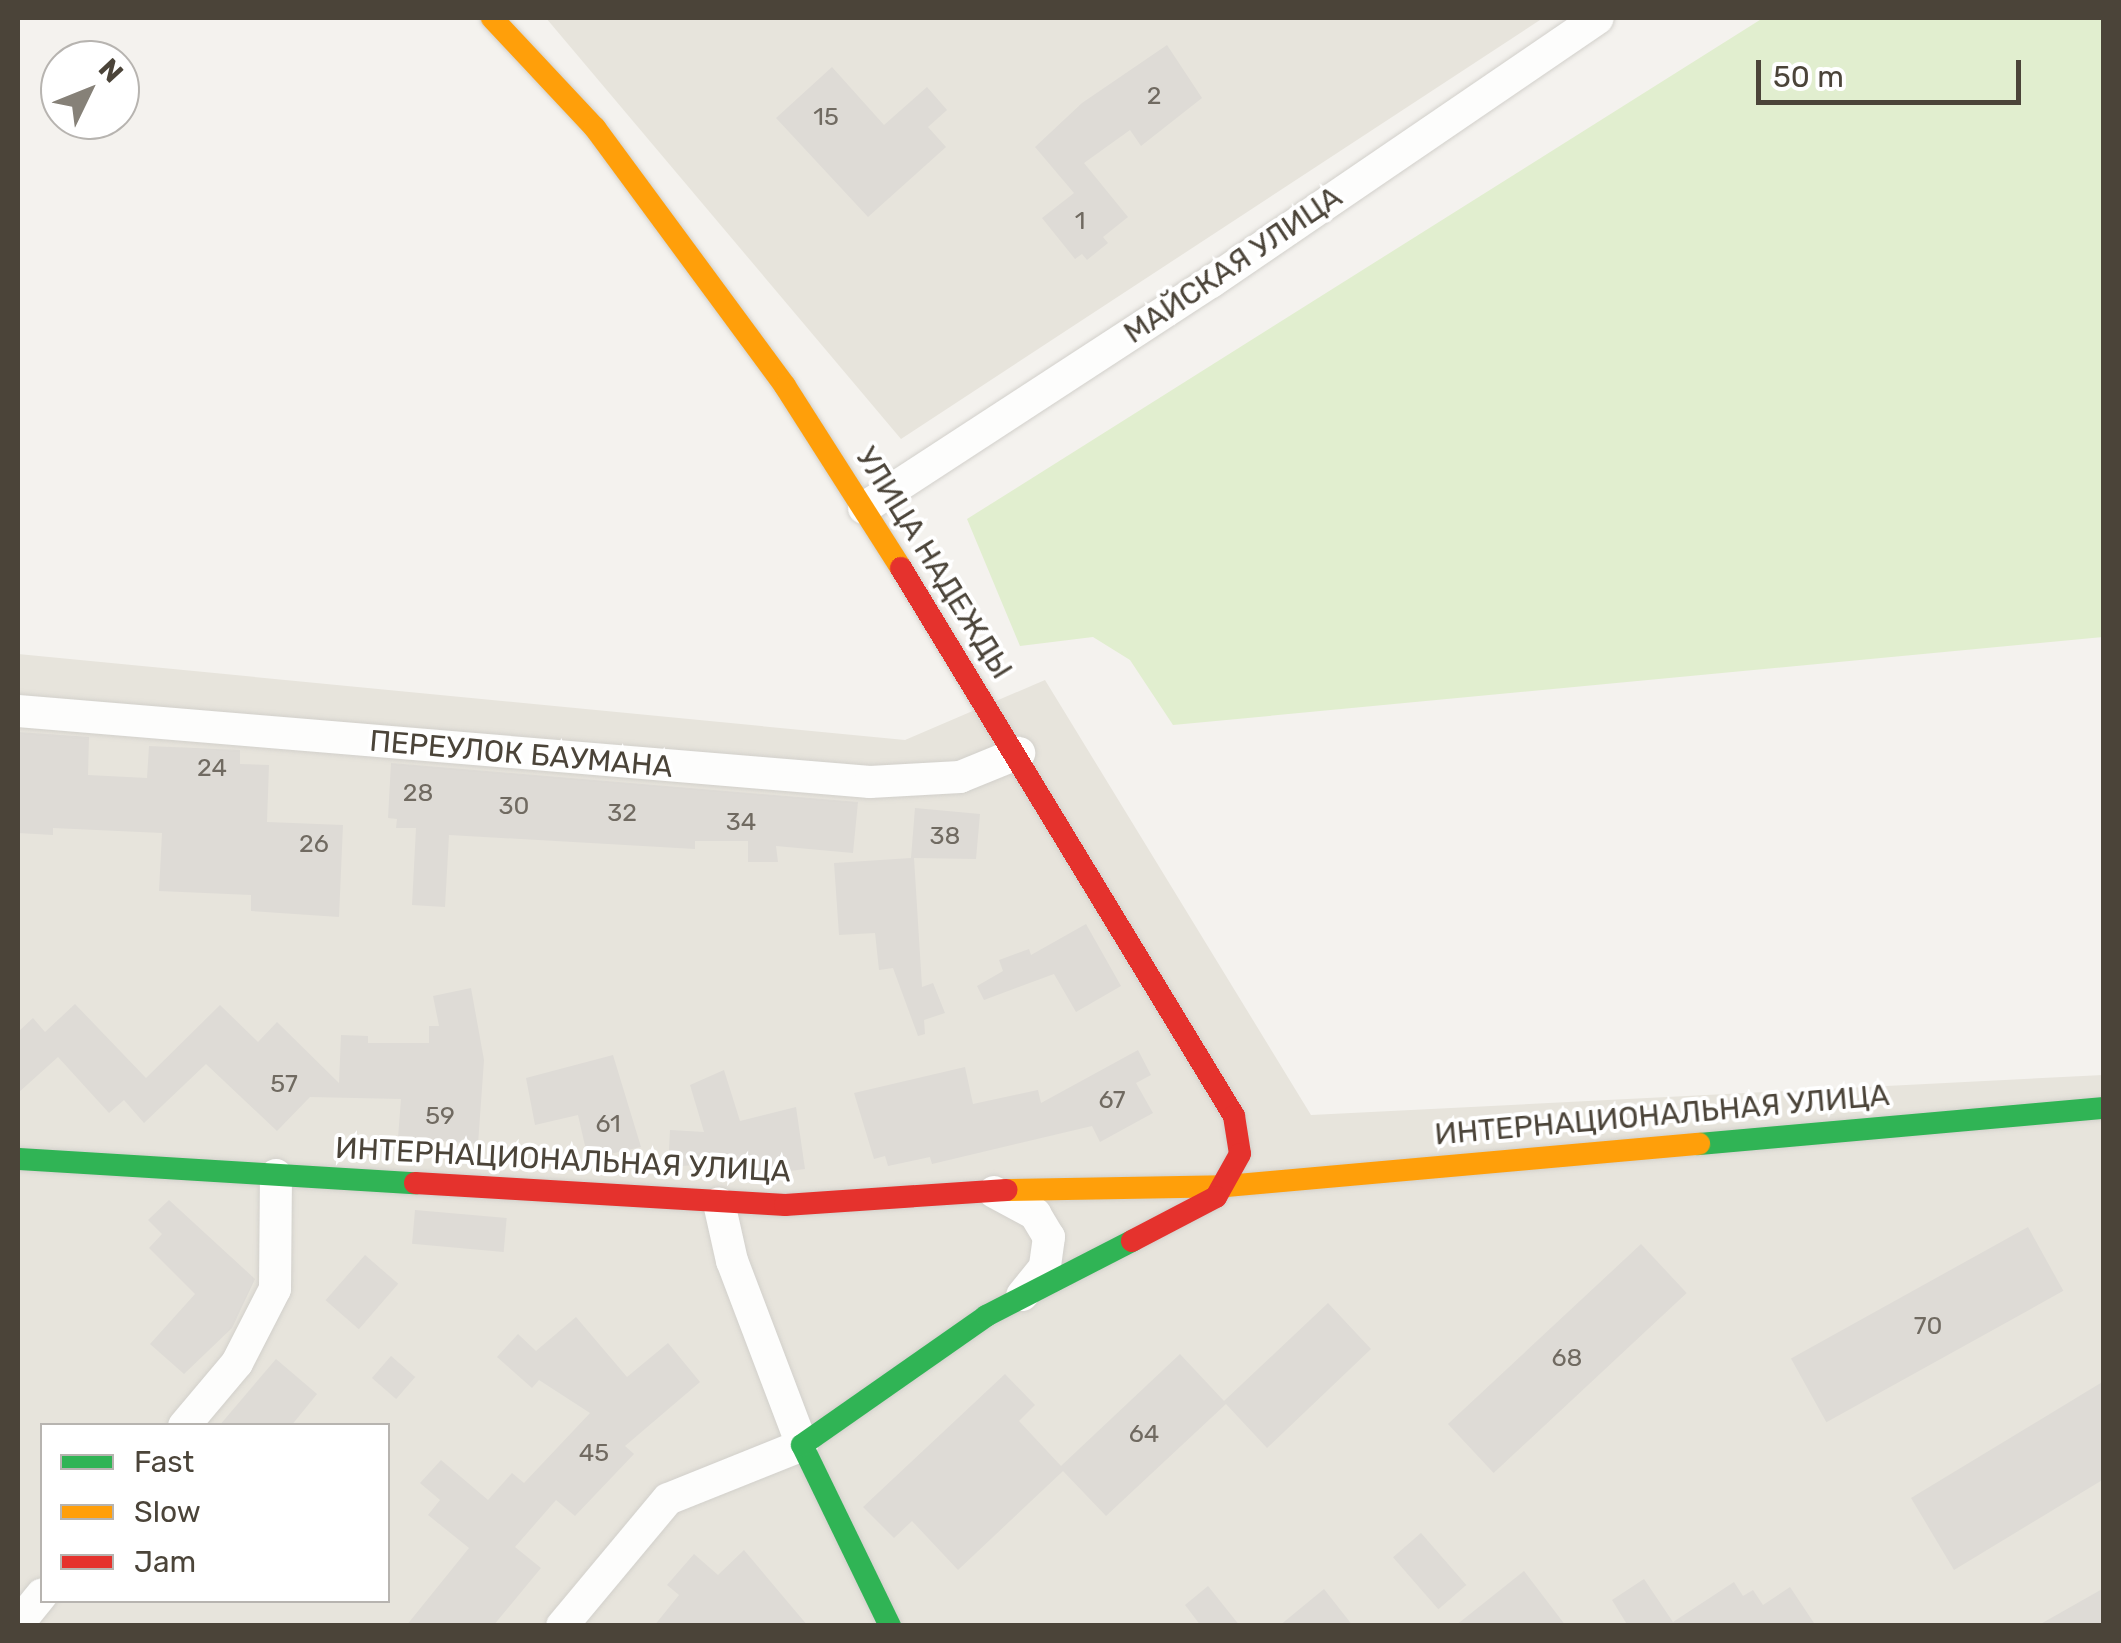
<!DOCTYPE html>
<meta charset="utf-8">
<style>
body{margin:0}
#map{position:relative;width:2121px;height:1643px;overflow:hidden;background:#f4f2ee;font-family:Rubik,sans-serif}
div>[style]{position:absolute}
.residential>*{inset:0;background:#e7e4dc}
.green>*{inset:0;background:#e1eecf}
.building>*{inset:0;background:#dedbd6;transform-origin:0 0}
.roads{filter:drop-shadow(0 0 2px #d2d0cb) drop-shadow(0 0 2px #d2d0cb)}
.street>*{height:32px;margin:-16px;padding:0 16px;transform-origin:16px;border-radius:16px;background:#fdfdfc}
.fast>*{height:22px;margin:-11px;padding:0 11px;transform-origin:11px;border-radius:11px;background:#30b455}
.slow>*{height:22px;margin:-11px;padding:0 11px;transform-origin:11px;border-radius:11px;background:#ff9f0a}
.jam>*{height:22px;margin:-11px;padding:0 11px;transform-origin:11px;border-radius:11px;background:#e5322d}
span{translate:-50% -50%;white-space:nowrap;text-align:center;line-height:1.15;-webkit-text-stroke:8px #fff;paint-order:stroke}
.number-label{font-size:25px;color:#706a61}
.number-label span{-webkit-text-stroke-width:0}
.street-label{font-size:30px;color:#4b4439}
.frame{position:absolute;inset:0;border:20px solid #4b4439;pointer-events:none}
.legend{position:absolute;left:40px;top:1423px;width:350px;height:180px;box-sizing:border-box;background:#fff;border:2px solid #b7b4b0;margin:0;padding:12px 18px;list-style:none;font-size:30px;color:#4b4439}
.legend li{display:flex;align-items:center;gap:20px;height:50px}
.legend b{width:50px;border:2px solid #b7b4b0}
.north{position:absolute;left:40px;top:40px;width:100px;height:100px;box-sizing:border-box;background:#fff;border:2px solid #b7b4b0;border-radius:50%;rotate:47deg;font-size:28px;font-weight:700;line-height:40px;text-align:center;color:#4b4439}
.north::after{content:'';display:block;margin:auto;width:35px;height:45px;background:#868178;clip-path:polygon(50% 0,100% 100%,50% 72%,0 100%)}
.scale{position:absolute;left:1756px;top:60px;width:265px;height:45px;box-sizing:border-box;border:5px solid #4b4439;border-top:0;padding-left:12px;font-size:30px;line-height:35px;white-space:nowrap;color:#4b4439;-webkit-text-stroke:8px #fff;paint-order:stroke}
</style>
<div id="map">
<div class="residential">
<div style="clip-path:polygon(546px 18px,1543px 18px,901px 439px)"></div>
<div style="clip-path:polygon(evenodd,18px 654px,905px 740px,1045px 680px,1311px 1115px,2103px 1075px,2103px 1625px,18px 1625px,18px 654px,42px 1426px,388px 1426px,388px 1600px,42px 1600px,42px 1426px)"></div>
</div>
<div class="green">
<div style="clip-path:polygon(1763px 18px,2103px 18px,2103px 637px,1173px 725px,1130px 660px,1093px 637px,1020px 646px,967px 519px)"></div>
</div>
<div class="building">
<div style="clip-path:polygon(1167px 45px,1202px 98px,1141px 146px,1130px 130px,1084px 163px,1128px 217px,1103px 237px,1108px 243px,1087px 260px,1082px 254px,1075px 259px,1042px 218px,1074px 193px,1035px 147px,1082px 103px)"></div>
<div style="clip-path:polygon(832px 67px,884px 125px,927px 87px,947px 110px,928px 127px,946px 147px,868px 217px,776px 118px)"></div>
<div style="clip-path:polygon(18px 732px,89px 737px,88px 775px,147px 778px,149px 746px,240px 750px,240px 764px,269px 765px,267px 822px,343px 825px,339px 917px,251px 911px,251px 895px,159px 891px,162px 833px,53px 828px,53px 835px,18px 833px)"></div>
<div style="clip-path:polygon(391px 763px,858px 802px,853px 853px,776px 846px,778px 862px,748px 862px,748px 841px,695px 841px,695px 849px,449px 835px,445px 907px,412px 905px,416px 828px,396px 828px,397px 819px,388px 818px)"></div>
<div style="clip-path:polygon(915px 808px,980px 814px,976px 859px,914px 858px,922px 987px,933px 983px,945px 1013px,924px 1020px,925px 1034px,918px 1036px,893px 968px,879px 970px,875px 933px,839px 935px,834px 863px,911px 858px)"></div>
<div style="clip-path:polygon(1086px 924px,1121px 986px,1076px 1012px,1054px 974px,984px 1000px,977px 986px,1003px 971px,999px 960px,1029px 949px,1031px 955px)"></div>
<div style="clip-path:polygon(471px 988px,484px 1060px,478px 1144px,398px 1138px,401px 1099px,310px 1097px,277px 1131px,206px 1064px,144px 1123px,124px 1100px,109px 1113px,58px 1057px,18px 1093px,18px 1032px,33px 1018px,45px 1032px,75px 1004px,146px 1078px,220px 1005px,258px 1042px,277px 1022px,339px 1083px,341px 1035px,368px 1036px,368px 1043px,429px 1043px,429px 1026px,439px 1026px,433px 996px)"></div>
<div style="clip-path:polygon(1138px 1050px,1151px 1075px,1136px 1083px,1153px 1113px,1100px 1142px,1092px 1126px,932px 1164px,930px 1157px,888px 1166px,885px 1156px,874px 1159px,854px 1093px,965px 1067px,973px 1104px,1038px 1090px,1041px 1103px)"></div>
<div style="clip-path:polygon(613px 1055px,641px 1147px,588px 1159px,578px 1115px,535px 1125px,526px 1078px)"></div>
<div style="clip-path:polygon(724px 1070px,740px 1121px,796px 1107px,805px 1169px,752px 1176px,750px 1161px,668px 1167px,670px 1130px,704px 1132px,690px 1085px)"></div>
<div style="clip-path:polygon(169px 1200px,255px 1279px,232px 1328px,184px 1374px,150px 1344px,195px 1294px,149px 1248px,162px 1234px,148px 1220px)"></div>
<div style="left:415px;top:1210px;width:92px;height:34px;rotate:5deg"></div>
<div style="left:2028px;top:1227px;width:73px;height:271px;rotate:61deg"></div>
<div style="left:1641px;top:1244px;width:67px;height:264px;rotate:47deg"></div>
<div style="left:365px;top:1255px;width:44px;height:60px;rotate:41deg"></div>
<div style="clip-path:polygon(1328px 1303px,1371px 1349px,1267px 1448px,1226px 1404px,1106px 1516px,1063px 1471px,958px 1570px,912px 1521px,894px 1538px,863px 1507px,1005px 1374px,1035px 1405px,1019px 1421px,1061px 1466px,1180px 1354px,1224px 1401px)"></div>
<div style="clip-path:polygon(576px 1317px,627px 1377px,668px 1343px,700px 1382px,625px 1446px,634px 1454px,575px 1516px,556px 1500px,515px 1547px,541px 1568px,493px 1626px,406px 1626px,469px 1548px,428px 1515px,440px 1500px,420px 1483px,441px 1460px,488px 1500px,512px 1473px,524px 1483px,590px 1413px,539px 1380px,532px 1388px,497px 1357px,518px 1334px,536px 1351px)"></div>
<div style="left:391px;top:1356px;width:32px;height:29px;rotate:41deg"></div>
<div style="clip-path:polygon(276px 1359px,317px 1394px,291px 1426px,219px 1426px)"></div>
<div style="clip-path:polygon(2104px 1381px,2104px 1479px,1954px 1570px,1911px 1498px)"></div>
<div style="left:1421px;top:1533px;width:69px;height:37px;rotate:49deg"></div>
<div style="clip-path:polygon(744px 1550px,808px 1626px,654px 1626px,679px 1595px,667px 1585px,694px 1554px,718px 1575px)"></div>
<div style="clip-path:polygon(1524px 1571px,1566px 1626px,1455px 1626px)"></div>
<div style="clip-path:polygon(1644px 1579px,1673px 1622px,1734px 1582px,1743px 1596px,1753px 1590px,1763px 1605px,1790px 1587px,1816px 1626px,1628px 1626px,1612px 1600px)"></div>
<div style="clip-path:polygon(1208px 1586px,1240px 1626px,1201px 1626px,1185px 1605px)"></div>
<div style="clip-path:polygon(2104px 1588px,2104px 1626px,2037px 1626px)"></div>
<div style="clip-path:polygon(1324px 1589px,1353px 1626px,1279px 1626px)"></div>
</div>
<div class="roads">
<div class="street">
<div style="left:864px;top:508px;width:414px;rotate:-33.1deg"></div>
<div style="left:1211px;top:282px;width:468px;rotate:-34.3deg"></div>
<div style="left:18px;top:711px;width:855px;rotate:4.76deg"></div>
<div style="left:870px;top:782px;width:90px;rotate:-3.2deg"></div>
<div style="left:960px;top:777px;width:64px;rotate:-22.1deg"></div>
<div style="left:994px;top:1192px;width:47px;rotate:28.2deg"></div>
<div style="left:1035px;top:1214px;width:27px;rotate:59deg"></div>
<div style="left:1049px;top:1237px;width:30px;rotate:98deg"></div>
<div style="left:1045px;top:1267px;width:36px;rotate:129deg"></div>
<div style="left:184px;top:1426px;width:82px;rotate:-49.9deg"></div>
<div style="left:237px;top:1363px;width:83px;rotate:-62.8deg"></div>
<div style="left:275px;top:1289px;width:114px;rotate:-89.5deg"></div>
<div style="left:18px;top:1624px;width:38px;rotate:-51deg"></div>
<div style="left:562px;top:1626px;width:165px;rotate:-50.2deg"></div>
<div style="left:668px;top:1499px;width:144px;rotate:-21.9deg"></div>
<div style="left:802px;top:1445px;width:197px;rotate:-110.8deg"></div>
<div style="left:732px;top:1261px;width:59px;rotate:-102.6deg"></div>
</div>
<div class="fast">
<div style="left:1699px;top:1144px;width:407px;rotate:-5.1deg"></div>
<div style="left:18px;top:1159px;width:398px;rotate:3.5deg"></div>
<div style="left:890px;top:1626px;width:201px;rotate:-115.9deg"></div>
<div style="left:802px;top:1445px;width:225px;rotate:-35deg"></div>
<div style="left:986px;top:1316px;width:164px;rotate:-27.2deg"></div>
</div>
<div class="slow">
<div style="left:492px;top:18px;width:151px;rotate:46.9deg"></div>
<div style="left:595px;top:128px;width:320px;rotate:53.6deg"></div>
<div style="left:785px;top:386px;width:216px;rotate:57.5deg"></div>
<div style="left:1006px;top:1190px;width:220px;rotate:-1deg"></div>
<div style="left:1226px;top:1186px;width:475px;rotate:-5.1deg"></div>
</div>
<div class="jam">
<div style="left:901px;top:568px;width:641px;rotate:58.71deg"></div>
<div style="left:1234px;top:1116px;width:38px;rotate:81deg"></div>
<div style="left:1240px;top:1154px;width:49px;rotate:119.2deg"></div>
<div style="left:1216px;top:1197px;width:95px;rotate:152.4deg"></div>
<div style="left:415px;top:1183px;width:371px;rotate:3.4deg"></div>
<div style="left:785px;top:1205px;width:222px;rotate:-3.9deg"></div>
</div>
</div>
<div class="number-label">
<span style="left:1154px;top:96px">2</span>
<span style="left:826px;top:117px">15</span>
<span style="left:1080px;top:221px">1</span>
<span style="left:212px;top:768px">24</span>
<span style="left:418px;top:793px">28</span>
<span style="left:514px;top:806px">30</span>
<span style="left:622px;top:813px">32</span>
<span style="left:741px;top:822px">34</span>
<span style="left:945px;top:836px">38</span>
<span style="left:314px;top:844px">26</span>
<span style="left:284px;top:1084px">57</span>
<span style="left:1112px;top:1100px">67</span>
<span style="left:440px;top:1116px">59</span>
<span style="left:608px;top:1124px">61</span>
<span style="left:1928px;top:1326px">70</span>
<span style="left:1567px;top:1358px">68</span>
<span style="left:1144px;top:1434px">64</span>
<span style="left:594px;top:1453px">45</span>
</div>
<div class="street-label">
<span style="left:1233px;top:265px;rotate:-34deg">МАЙСКАЯ УЛИЦА</span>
<span style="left:934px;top:563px;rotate:58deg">УЛИЦА НАДЕЖДЫ</span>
<span style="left:521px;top:754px;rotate:5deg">ПЕРЕУЛОК БАУМАНА</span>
<span style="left:1662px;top:1115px;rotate:-5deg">ИНТЕРНАЦИОНАЛЬНАЯ УЛИЦА</span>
<span style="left:563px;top:1160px;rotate:3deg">ИНТЕРНАЦИОНАЛЬНАЯ УЛИЦА</span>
</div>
<div class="frame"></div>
<ul class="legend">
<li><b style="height:12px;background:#30b455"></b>Fast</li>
<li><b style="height:12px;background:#ff9f0a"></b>Slow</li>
<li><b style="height:12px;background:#e5322d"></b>Jam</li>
</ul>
<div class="north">N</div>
<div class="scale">50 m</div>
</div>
